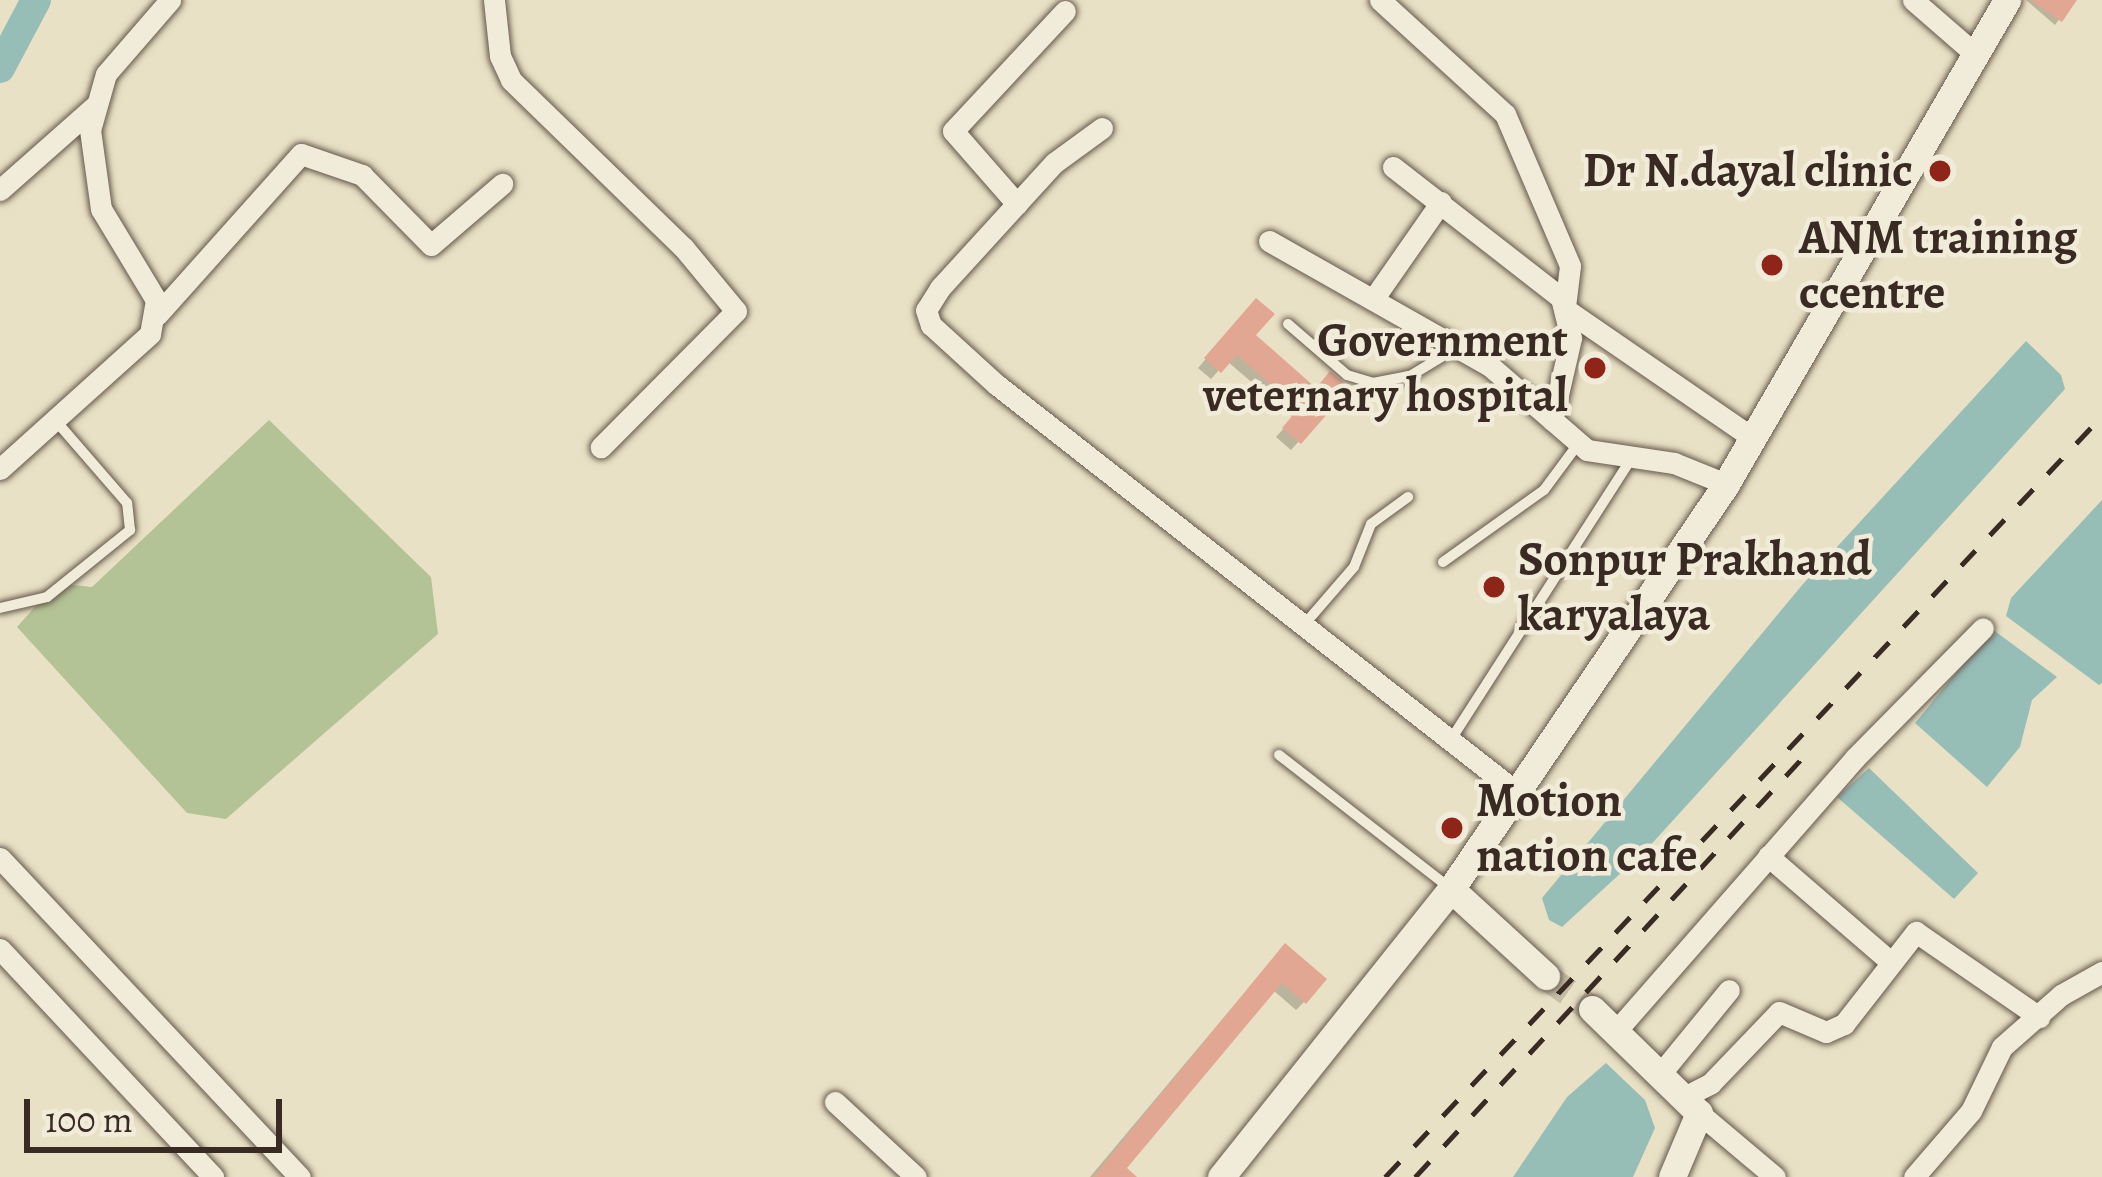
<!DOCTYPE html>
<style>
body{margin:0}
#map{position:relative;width:2102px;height:1177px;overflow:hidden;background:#e9e1c5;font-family:Alegreya,serif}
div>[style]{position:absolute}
.green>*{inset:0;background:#b4c396}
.water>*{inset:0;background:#97bdb7}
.shadow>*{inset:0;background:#0003}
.river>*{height:30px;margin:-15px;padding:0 15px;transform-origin:15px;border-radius:15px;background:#97bdb7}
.building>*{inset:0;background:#e2a792}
.secondary-tunnel>*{height:27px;margin-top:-13.5px;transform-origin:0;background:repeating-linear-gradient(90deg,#c6bda5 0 27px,transparent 0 41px)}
.roads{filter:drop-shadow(0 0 3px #65584c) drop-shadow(0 0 3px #65584c)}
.lane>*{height:10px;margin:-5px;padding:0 5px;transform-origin:5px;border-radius:5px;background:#f1ecd9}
.street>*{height:21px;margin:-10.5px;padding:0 10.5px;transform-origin:10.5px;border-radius:10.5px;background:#f1ecd9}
.secondary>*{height:27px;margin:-13.5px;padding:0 13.5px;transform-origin:13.5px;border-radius:13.5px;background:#f1ecd9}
.rail>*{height:4.5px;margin-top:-2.25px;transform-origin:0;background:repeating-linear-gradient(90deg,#392b23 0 21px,transparent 0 42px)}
.dots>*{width:33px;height:33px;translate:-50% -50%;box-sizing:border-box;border:6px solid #f1ecd9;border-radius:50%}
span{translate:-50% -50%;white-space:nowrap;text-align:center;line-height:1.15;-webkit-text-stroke:9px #f1ecd9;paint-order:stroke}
.poi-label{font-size:48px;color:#392b23;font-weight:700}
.right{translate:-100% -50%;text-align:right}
.left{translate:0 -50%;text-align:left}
.scale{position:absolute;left:24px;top:1099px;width:258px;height:54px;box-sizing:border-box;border:6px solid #392b23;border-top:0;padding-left:15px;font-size:36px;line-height:42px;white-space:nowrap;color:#392b23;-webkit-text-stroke:9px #f1ecd9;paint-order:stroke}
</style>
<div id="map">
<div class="green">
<div style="clip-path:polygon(269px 420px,431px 577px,438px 634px,226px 819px,187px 813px,17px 627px,56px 583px,92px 587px)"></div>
</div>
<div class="water">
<div style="clip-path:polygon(2026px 341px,2061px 375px,2065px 389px,1647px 849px,1562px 927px,1549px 920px,1542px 898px,1803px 584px)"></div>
<div style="clip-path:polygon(2102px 500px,2102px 683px,2099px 685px,2006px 616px,2011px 598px)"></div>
<div style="clip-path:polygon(1992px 629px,2057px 677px,2032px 700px,2020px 747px,1987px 787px,1915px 723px)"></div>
<div style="clip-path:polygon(1869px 768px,1978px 873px,1954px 899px,1837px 797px)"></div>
<div style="clip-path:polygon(1606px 1063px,1645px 1100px,1655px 1128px,1633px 1177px,1513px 1177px,1567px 1097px)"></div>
</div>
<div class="shadow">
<div style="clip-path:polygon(2026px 0,2073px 0,2055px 25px)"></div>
<div style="clip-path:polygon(1248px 310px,1252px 336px,1316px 391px,1346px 388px,1291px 450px,1276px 437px,1293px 418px,1227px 361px,1211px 379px,1198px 368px)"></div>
<div style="clip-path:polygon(1277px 954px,1304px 1002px,1296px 1010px,1273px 990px,1123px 1169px,1132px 1177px,1090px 1177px)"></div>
</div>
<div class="river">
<div style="left:0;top:68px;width:77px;rotate:-62.1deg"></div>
</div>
<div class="building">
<div style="clip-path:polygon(2031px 0,2077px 0,2062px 22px)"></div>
<div style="clip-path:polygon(1256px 298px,1275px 314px,1256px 335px,1316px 388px,1330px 371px,1350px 388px,1301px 444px,1282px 428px,1298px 409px,1237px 355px,1221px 373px,1204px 358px)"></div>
<div style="clip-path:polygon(1285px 943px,1327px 979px,1306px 1004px,1282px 983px,1127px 1168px,1137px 1177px,1093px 1177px)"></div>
</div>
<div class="secondary-tunnel">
<div style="left:1546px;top:976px;width:57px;rotate:35.7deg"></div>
</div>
<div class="roads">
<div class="lane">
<div style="left:1288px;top:324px;width:78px;rotate:40.8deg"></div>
<div style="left:1347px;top:375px;width:27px;rotate:17deg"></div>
<div style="left:1373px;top:383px;width:38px;rotate:-11deg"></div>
<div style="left:1410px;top:376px;width:56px;rotate:-31.1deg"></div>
<div style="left:1443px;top:562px;width:124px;rotate:-35.5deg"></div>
<div style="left:1544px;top:490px;width:57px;rotate:-53.5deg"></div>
<div style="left:0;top:608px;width:48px;rotate:-13.2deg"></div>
<div style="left:47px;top:597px;width:107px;rotate:-38.9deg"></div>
<div style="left:130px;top:530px;width:27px;rotate:-96deg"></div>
<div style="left:127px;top:503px;width:108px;rotate:-130.9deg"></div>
<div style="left:1303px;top:626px;width:78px;rotate:-49.2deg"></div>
<div style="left:1354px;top:567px;width:46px;rotate:-68.4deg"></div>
<div style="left:1371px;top:524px;width:46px;rotate:-36.1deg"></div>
<div style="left:1450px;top:741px;width:335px;rotate:-57.3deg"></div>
<div style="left:1279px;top:755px;width:218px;rotate:37.9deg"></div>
</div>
<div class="street">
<div style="left:494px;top:0;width:56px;rotate:83.9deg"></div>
<div style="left:500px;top:56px;width:26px;rotate:65deg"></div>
<div style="left:511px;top:80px;width:240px;rotate:44.2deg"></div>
<div style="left:683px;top:247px;width:83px;rotate:50.4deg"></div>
<div style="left:736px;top:311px;width:192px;rotate:134.8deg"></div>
<div style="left:1380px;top:0;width:169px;rotate:42.4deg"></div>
<div style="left:1505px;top:114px;width:165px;rotate:66.8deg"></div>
<div style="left:1570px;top:266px;width:39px;rotate:97deg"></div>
<div style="left:1913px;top:0;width:81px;rotate:41deg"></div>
<div style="left:1102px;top:128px;width:59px;rotate:143.9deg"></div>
<div style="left:1054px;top:163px;width:169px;rotate:132.4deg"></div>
<div style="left:940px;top:288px;width:26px;rotate:122deg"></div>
<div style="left:926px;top:310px;width:16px;rotate:72deg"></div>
<div style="left:931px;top:325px;width:89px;rotate:42.3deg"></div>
<div style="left:997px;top:385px;width:663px;rotate:38.08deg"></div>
<div style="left:1393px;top:167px;width:213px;rotate:37.9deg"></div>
<div style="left:1561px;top:298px;width:41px;rotate:76deg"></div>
<div style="left:1571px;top:338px;width:84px;rotate:103deg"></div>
<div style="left:0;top:190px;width:127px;rotate:-41.5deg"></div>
<div style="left:1017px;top:204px;width:97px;rotate:-131.2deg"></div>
<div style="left:953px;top:131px;width:164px;rotate:-47deg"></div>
<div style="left:1269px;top:241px;width:254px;rotate:29.5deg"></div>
<div style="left:1490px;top:366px;width:128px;rotate:40.9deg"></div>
<div style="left:1587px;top:450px;width:88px;rotate:8.5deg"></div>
<div style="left:1674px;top:463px;width:56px;rotate:22deg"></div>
<div style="left:1374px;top:298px;width:117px;rotate:-55.1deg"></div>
<div style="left:1568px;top:311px;width:224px;rotate:34.5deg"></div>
<div style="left:157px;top:315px;width:216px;rotate:-48.2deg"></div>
<div style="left:301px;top:154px;width:65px;rotate:19deg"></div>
<div style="left:362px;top:175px;width:98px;rotate:45.4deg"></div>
<div style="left:431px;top:245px;width:94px;rotate:-40.7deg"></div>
<div style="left:0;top:469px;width:202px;rotate:-42deg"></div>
<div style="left:150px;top:334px;width:35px;rotate:-80deg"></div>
<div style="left:156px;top:300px;width:106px;rotate:-121.1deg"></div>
<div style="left:101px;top:209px;width:80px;rotate:-97.9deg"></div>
<div style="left:90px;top:130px;width:58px;rotate:-74.1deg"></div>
<div style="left:106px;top:74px;width:98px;rotate:-49.1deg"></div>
<div style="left:1768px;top:856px;width:162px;rotate:40.8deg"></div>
<div style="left:0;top:858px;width:438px;rotate:46.8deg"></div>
<div style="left:0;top:949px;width:312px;rotate:46.9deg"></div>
<div style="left:1616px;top:1031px;width:363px;rotate:-48.8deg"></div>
<div style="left:1855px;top:758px;width:182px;rotate:-45.4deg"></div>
<div style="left:1661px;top:1073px;width:107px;rotate:-50.7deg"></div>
<div style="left:1686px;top:1096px;width:28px;rotate:-27deg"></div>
<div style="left:1711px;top:1083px;width:98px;rotate:-46.2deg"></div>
<div style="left:1779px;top:1012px;width:51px;rotate:23.1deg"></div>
<div style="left:1826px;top:1032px;width:20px;rotate:-24deg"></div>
<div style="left:1844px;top:1024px;width:117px;rotate:-52deg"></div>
<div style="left:1916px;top:932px;width:150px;rotate:34.6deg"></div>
<div style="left:835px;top:1102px;width:110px;rotate:42.8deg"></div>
<div style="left:1699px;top:1113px;width:99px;rotate:40.1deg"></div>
<div style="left:1914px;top:1177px;width:87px;rotate:-49.2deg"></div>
<div style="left:1971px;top:1111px;width:71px;rotate:-64.2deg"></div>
<div style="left:2002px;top:1047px;width:79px;rotate:-41.4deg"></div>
<div style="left:2061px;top:995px;width:47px;rotate:-29.3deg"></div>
</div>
<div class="secondary">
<div style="left:1451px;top:889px;width:129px;rotate:42.5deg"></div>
<div style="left:1592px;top:1009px;width:149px;rotate:44.2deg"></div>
<div style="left:1699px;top:1113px;width:69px;rotate:112.9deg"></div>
<div style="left:1221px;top:1177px;width:369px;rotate:-51.4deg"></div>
<div style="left:1451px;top:889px;width:490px;rotate:-55.8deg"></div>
<div style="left:1726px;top:484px;width:560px;rotate:-59.86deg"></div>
</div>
</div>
<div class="rail">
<div style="left:1385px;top:1177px;width:1046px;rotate:-46.71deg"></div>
<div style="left:1415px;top:1177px;width:575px;rotate:-47.26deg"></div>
</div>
<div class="dots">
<div style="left:1940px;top:171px;background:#8f2418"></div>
<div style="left:1772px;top:265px;background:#8f2418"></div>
<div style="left:1595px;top:368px;background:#8f2418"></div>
<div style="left:1494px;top:587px;background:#8f2418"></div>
<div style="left:1452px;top:828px;background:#8f2418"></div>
</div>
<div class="poi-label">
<span class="right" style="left:1913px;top:171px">Dr N.dayal clinic</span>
<span class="left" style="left:1799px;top:265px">ANM training<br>ccentre</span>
<span class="right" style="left:1568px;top:368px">Government<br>veternary hospital</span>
<span class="left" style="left:1518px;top:587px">Sonpur Prakhand<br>karyalaya</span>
<span class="left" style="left:1476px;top:828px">Motion<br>nation cafe</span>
</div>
<div class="scale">100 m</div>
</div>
